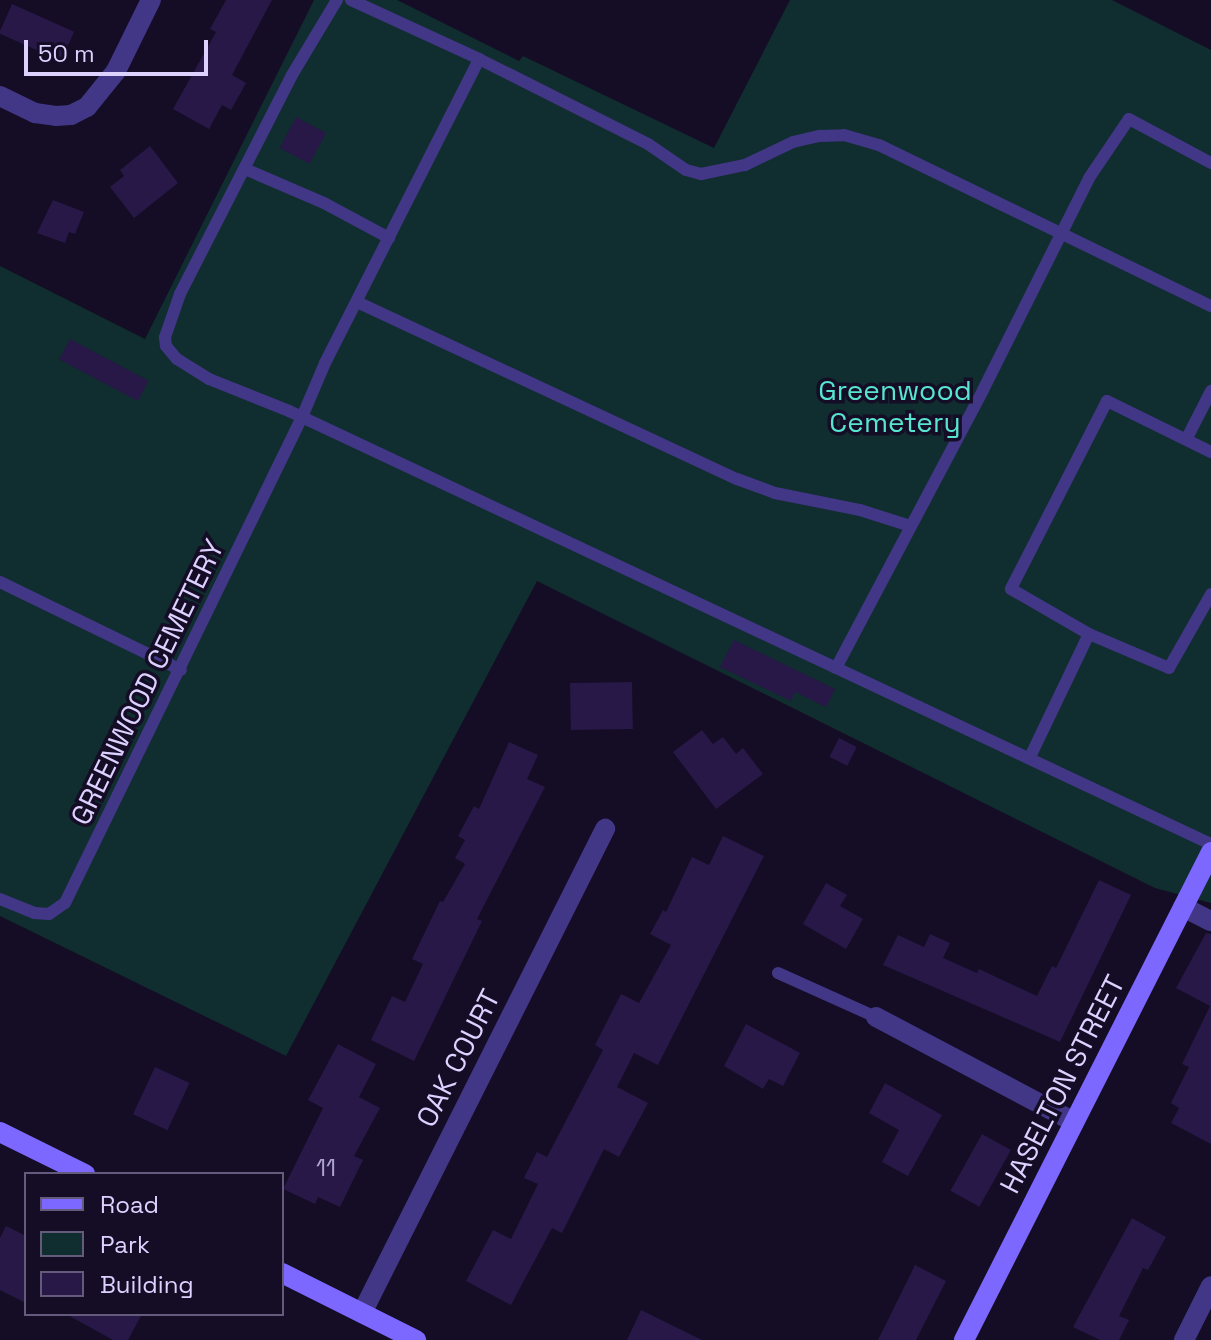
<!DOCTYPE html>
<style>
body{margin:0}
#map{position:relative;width:1211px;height:1340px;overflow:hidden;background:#140d25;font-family:"Space Grotesk",sans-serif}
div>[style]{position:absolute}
.green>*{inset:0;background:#102d2f}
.building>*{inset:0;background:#271847;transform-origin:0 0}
.lane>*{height:12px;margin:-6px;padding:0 6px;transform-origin:6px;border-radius:6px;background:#423686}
.street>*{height:20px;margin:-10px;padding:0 10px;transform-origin:10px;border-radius:10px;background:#423686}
.secondary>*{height:20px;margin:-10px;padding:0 10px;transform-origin:10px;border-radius:10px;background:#7d68ff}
span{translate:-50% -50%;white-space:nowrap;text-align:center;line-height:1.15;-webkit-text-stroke:7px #140d25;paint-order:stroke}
.number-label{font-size:24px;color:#afa3d1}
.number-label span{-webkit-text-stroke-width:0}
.park-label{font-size:28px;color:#57e5d1}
.street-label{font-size:28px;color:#dcd1ff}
.legend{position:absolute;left:24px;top:1172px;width:260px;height:144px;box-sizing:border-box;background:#140d25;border:2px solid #645b7c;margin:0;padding:10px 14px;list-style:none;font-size:24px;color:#dcd1ff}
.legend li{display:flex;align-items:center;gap:16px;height:40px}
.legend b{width:40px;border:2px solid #645b7c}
.scale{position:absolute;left:24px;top:40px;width:184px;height:36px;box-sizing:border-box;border:4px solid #dcd1ff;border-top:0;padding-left:10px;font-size:24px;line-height:28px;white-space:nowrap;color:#dcd1ff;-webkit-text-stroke:6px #140d25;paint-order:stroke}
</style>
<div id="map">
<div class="green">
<div style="clip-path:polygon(314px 0,397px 0,519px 61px,523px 56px,714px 148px,790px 0,1112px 0,1211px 50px,1211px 903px,1155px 888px,537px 581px,286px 1056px,0 916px,0 266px,145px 339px)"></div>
</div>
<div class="building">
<div style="clip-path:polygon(226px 0,272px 0,232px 75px,246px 83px,231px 110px,222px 105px,209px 129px,173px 109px,216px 32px,210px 29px)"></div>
<div style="left:12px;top:4px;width:68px;height:32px;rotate:24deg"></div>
<div style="left:296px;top:117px;width:34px;height:35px;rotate:28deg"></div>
<div style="clip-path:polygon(150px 146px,178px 183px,134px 218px,110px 187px,124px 176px,120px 170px)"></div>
<div style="clip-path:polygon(53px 200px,84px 212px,75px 234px,69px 232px,65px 243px,37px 233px)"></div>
<div style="left:70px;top:339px;width:89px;height:23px;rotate:28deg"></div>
<div style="clip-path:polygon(734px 640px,835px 689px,826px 707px,795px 692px,791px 701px,720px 667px)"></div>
<div style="left:632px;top:682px;width:47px;height:62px;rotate:89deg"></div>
<div style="clip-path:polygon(702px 730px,713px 744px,723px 737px,736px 754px,743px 748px,763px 774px,716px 809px,673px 752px)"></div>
<div style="left:839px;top:738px;width:20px;height:21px;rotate:27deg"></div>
<div style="clip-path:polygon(509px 742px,538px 755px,527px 779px,545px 787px,477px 919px,482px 921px,414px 1061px,371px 1040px,392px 996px,405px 1002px,423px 964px,412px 959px,440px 901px,443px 902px,465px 864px,455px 858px,465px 840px,458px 836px,474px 806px,479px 809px)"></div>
<div style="clip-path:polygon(723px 836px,764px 856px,658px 1065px,634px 1053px,617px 1087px,648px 1103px,619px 1157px,604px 1149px,562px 1233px,552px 1228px,511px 1305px,466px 1281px,493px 1230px,511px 1239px,538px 1184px,524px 1178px,537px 1152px,547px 1157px,603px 1050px,595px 1045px,621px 994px,639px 1003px,671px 945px,650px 934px,663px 910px,666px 912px,692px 857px,709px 865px)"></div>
<div style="clip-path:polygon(1099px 880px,1131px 895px,1060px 1042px,883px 965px,898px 935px,924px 947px,930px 934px,950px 943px,943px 958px,977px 973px,979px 969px,1037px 996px,1052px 966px,1056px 968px)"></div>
<div style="clip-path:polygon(826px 883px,847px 895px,840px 906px,863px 919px,846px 949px,803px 924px)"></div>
<div style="clip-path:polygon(1206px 933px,1211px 934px,1211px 1144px,1171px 1123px,1179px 1108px,1171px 1103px,1189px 1067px,1182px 1064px,1210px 1006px,1176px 988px)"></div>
<div style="clip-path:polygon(746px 1024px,800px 1053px,783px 1086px,769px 1079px,763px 1089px,724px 1066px)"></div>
<div style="clip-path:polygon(338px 1044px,376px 1064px,359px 1097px,380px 1108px,354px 1156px,363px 1160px,340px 1207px,318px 1197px,315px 1204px,283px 1189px,323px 1108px,308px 1100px)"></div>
<div style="left:155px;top:1067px;width:38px;height:52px;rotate:25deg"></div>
<div style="clip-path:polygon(885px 1083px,942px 1115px,908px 1176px,882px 1162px,899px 1130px,869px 1113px)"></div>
<div style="left:982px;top:1134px;width:33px;height:65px;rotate:29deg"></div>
<div style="clip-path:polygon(1132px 1218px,1166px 1237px,1148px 1270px,1143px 1268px,1119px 1316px,1129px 1320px,1119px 1340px,1100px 1340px,1073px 1327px)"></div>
<div style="clip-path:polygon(6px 1226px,26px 1236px,26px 1303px,0 1290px,0 1238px)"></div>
<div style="clip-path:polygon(915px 1265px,946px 1281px,916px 1340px,878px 1340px)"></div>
<div style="clip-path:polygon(641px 1310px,702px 1340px,627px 1340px)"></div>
<div style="clip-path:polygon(66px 1314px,142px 1314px,128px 1340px,113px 1340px)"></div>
</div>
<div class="lane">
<div style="left:337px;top:0;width:87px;rotate:121deg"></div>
<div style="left:292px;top:75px;width:246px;rotate:117.1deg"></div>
<div style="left:180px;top:294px;width:46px;rotate:109.2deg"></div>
<div style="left:165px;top:337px;width:9px;rotate:84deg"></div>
<div style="left:166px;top:346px;width:17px;rotate:50deg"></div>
<div style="left:177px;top:359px;width:38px;rotate:32deg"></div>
<div style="left:209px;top:379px;width:86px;rotate:21.8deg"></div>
<div style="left:289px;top:411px;width:1019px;rotate:25.16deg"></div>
<div style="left:351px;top:0;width:141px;rotate:24.7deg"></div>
<div style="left:479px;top:59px;width:189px;rotate:26.7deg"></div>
<div style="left:648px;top:144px;width:46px;rotate:34.4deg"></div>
<div style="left:686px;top:170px;width:16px;rotate:15deg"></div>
<div style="left:701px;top:174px;width:45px;rotate:-11.6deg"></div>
<div style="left:745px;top:165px;width:53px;rotate:-25.6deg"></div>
<div style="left:793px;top:142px;width:28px;rotate:-13deg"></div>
<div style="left:820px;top:136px;width:24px;rotate:-2deg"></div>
<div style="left:844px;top:135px;width:36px;rotate:16deg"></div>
<div style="left:879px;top:145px;width:369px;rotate:25.9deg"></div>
<div style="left:245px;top:169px;width:86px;rotate:23.3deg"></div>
<div style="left:324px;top:203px;width:74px;rotate:28.3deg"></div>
<div style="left:357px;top:302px;width:419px;rotate:25deg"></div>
<div style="left:737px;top:479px;width:40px;rotate:20.2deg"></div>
<div style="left:775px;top:493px;width:87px;rotate:11.3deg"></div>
<div style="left:860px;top:510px;width:52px;rotate:17.7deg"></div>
<div style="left:1187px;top:438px;width:53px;rotate:-62.9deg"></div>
<div style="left:1211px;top:452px;width:116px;rotate:-153.9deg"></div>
<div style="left:1107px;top:401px;width:211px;rotate:117.1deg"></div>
<div style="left:1011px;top:589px;width:90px;rotate:30deg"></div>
<div style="left:1089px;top:634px;width:87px;rotate:23deg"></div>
<div style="left:1169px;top:668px;width:85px;rotate:-60.4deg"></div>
<div style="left:0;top:582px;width:201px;rotate:25.9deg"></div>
<div style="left:836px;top:668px;width:314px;rotate:-62.1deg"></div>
<div style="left:983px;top:390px;width:237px;rotate:-63.4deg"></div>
<div style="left:1089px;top:178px;width:71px;rotate:-55.9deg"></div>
<div style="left:1129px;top:119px;width:93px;rotate:28.2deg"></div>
<div style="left:1030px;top:757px;width:136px;rotate:-64.4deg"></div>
<div style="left:0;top:899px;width:37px;rotate:22deg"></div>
<div style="left:34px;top:913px;width:15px;rotate:4deg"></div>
<div style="left:49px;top:914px;width:19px;rotate:-35deg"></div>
<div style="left:65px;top:903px;width:541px;rotate:-64deg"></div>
<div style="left:302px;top:417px;width:59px;rotate:-66.9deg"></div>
<div style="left:325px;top:363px;width:341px;rotate:-63.1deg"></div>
<div style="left:778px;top:973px;width:107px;rotate:24.2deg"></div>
</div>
<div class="street">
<div style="left:0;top:96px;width:39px;rotate:26deg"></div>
<div style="left:35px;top:113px;width:21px;rotate:8deg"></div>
<div style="left:56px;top:116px;width:15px;rotate:-4deg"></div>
<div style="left:71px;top:115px;width:18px;rotate:-27deg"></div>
<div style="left:87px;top:107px;width:46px;rotate:-51.1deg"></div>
<div style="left:116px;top:71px;width:79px;rotate:-63.8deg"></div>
<div style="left:1183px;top:907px;width:31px;rotate:27deg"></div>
<div style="left:876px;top:1017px;width:224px;rotate:27.9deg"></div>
<div style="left:362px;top:1313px;width:542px;rotate:-63.34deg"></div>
<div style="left:1184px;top:1340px;width:60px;rotate:-63.4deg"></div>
</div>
<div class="secondary">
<div style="left:0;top:1132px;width:95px;rotate:26.3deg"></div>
<div style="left:282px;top:1273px;width:150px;rotate:26.6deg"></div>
<div style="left:964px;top:1340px;width:547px;rotate:-63.15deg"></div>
</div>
<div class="number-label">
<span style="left:326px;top:1168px">11</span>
</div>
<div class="park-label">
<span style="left:895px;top:406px">Greenwood<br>Cemetery</span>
</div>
<div class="street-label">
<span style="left:147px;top:682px;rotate:-64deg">GREENWOOD CEMETERY</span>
<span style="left:458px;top:1058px;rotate:-63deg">OAK COURT</span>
<span style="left:1062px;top:1084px;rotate:-63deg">HASELTON STREET</span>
</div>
<ul class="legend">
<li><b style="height:10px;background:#7d68ff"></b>Road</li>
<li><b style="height:22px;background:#102d2f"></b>Park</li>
<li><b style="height:22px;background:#271847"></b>Building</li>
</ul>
<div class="scale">50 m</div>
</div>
